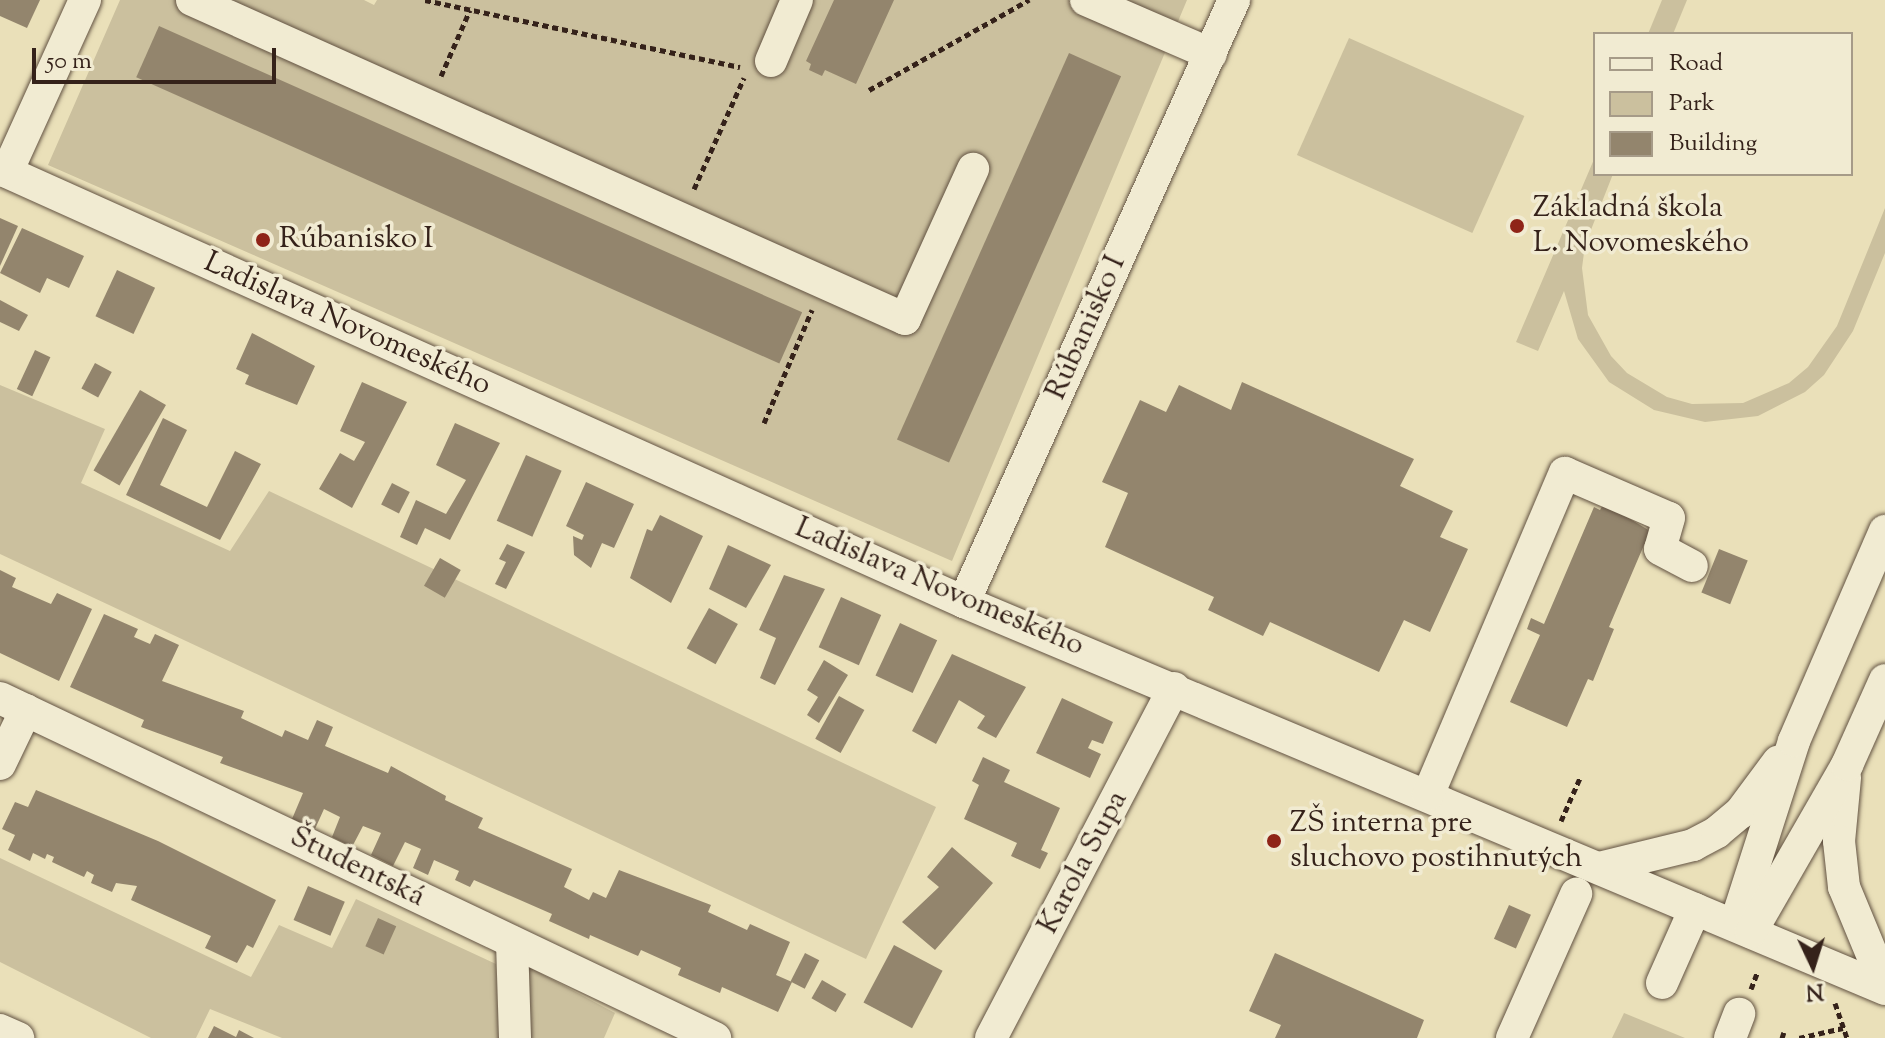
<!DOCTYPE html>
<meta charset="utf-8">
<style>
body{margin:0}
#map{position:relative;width:1885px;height:1038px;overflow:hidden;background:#eae0b9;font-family:"Sorts Mill Goudy",serif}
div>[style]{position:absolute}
.green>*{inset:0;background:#cbc09e;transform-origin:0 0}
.building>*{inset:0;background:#93856d;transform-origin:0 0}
.path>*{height:5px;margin-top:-2.5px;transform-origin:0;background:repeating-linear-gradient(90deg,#35221a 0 6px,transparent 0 10px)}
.roads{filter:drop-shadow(0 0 2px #625242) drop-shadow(0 0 2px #625242)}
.minor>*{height:32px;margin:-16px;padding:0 16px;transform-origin:16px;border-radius:16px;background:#f1ebd2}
.dots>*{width:22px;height:22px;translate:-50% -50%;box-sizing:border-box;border:4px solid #f1ebd2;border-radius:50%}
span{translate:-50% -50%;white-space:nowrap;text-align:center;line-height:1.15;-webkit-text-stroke:7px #f1ebd2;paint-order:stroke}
.poi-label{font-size:30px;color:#35221a}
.left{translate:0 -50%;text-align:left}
.street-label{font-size:30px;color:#35221a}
.legend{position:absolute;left:1593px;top:32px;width:260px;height:144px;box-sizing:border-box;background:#f1ebd2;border:2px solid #a69b88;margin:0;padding:10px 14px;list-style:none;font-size:24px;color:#35221a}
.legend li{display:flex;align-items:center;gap:16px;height:40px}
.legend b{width:40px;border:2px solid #a69b88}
.north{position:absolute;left:1773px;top:926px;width:80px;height:80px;-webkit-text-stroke:6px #f1ebd2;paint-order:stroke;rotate:176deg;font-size:22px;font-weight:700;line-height:32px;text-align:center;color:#35221a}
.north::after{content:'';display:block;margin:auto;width:28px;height:36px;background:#35221a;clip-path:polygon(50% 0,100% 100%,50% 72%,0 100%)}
.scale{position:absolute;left:32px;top:48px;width:244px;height:36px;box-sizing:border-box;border:4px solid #35221a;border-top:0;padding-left:10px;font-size:24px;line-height:28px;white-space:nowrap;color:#35221a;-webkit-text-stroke:6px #f1ebd2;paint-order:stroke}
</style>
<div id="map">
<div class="green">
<div style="clip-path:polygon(120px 0,364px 0,374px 5px,377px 0,1187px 0,952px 561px,48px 165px)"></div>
<div style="clip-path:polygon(1662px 0,1687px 0,1673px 34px,1648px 34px)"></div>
<div style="left:1349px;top:38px;width:192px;height:128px;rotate:24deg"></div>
<div style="clip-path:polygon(1595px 157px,1595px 174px,1613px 174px,1585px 245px,1582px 268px,1588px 315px,1611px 356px,1627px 373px,1667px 397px,1692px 404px,1743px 403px,1789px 383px,1808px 367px,1837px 326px,1885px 208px,1885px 253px,1853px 331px,1824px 375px,1805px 392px,1758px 416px,1705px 422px,1654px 410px,1609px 382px,1578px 339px,1564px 291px,1538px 351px,1516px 342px)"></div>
<div style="clip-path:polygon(0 385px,105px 429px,81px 483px,230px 551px,269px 491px,936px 807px,866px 959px,0 554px)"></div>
<div style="clip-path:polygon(0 858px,251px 977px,279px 925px,332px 948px,356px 899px,496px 964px,499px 1038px,282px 1038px,210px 1009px,196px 1038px,151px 1038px,0 962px)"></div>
<div style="clip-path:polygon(527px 966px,615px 1013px,604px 1038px,527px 1038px)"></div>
<div style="clip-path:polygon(1624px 1013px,1685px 1038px,1612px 1038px)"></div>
</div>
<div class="building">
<div style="clip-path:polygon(0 0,40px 0,27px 28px,0 16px)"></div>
<div style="clip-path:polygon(834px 0,894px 0,856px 84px,825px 70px,822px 76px,809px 70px,811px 64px,806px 61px)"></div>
<div style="left:159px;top:26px;width:704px;height:56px;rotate:24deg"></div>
<div style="left:1069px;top:53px;width:57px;height:423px;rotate:24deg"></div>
<div style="clip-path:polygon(0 218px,18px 226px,0 266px)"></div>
<div style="clip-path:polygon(22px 228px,84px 256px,69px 288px,47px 278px,40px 293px,0 273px)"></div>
<div style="left:117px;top:270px;width:42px;height:51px;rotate:25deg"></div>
<div style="clip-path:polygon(0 300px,28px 315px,19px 331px,0 322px)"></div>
<div style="clip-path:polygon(252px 333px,315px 366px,297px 405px,245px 384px,249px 375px,236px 369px)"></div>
<div style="left:35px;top:350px;width:17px;height:43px;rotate:25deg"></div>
<div style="left:95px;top:363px;width:19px;height:29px;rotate:28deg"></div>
<div style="clip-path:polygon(362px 382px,407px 402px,352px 508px,319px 489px,340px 453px,354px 461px,365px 442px,340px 431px)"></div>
<div style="clip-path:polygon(1242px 382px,1414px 459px,1400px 486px,1453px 511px,1440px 537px,1468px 549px,1430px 632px,1404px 620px,1379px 672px,1270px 622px,1263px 636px,1208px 610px,1214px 597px,1105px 547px,1128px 493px,1102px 482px,1140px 400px,1166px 412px,1179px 385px,1231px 410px)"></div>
<div style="left:140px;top:390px;width:30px;height:93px;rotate:30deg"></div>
<div style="clip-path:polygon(163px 418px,187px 430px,160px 485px,207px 507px,235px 451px,261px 464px,220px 540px,126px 495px)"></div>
<div style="clip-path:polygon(455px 423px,500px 443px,450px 540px,425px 528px,417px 545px,400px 537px,416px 500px,446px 514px,466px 480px,436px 465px)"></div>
<div style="left:526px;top:455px;width:39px;height:72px;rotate:24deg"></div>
<div style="clip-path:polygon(586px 482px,634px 504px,614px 548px,602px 543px,591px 568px,574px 555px,573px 536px,582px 540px,584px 535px,566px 526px)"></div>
<div style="left:392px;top:483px;width:20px;height:24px;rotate:27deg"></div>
<div style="clip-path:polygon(1604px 503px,1650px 531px,1609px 627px,1614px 629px,1593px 681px,1588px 679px,1567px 727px,1510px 702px,1540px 635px,1527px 629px,1531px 618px,1544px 624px,1594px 507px,1600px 510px)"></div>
<div style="clip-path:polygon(660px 515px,703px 536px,671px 603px,630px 578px,647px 529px,652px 531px)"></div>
<div style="clip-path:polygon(507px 544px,525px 552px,506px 589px,495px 584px,506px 562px,499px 559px)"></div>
<div style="clip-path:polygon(728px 545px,771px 565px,746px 608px,709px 589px)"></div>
<div style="left:1719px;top:549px;width:31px;height:47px;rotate:22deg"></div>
<div style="left:440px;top:558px;width:24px;height:32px;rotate:30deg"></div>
<div style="clip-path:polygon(0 570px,16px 578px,12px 587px,51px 604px,57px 593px,92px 609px,59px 681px,0 653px)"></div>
<div style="clip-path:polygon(784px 575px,825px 589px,775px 685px,760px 678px,776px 638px,759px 630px)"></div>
<div style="left:841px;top:597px;width:44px;height:55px;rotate:24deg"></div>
<div style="left:709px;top:608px;width:33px;height:46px;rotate:29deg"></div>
<div style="clip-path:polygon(104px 614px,138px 629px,134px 637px,150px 644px,155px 634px,179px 645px,162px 681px,244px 711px,241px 718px,282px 737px,285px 730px,308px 740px,317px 720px,333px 727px,325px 746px,388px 773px,391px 766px,446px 796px,445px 800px,483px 818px,478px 828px,572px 869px,564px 887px,589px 900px,593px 892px,606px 898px,619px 870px,711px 905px,708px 912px,747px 930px,750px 924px,790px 942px,776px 975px,792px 982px,778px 1012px,722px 987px,720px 993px,678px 975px,681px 968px,641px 950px,638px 956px,590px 935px,589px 939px,549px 921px,552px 914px,474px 880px,470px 887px,455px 880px,459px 871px,434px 860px,428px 875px,413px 868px,421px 849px,405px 842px,393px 866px,371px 855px,381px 833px,363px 826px,352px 847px,332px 837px,340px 817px,324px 809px,315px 829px,292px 819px,303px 793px,220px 763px,223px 757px,141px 727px,144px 720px,70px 687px)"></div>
<div style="left:900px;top:623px;width:41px;height:58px;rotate:25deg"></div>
<div style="clip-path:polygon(952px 654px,1026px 687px,996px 738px,977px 728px,985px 716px,959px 700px,936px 744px,912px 731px)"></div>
<div style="clip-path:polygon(824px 660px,848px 675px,819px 723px,807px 715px,818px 697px,807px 690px)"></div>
<div style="left:839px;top:696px;width:29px;height:49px;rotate:29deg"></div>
<div style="clip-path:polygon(1062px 698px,1113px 722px,1103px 744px,1092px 740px,1088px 748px,1101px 754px,1090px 778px,1036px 753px)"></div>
<div style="clip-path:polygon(983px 757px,1010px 770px,1004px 782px,1060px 808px,1041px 850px,1048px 853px,1040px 869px,1011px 856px,1017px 843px,964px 819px,979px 785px,972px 781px)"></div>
<div style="clip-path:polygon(36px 790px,158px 841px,276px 900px,253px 948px,247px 945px,237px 963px,205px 948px,211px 936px,131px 900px,137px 886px,116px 883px,112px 892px,91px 883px,94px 875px,87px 871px,84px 877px,52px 862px,54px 857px,47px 854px,45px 859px,33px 853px,30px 861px,8px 850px,15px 835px,2px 829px,15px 802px,28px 807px)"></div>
<div style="clip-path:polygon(952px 847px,993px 883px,935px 950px,902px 922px,939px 887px,927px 877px)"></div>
<div style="left:308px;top:886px;width:40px;height:37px;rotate:23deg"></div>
<div style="left:1509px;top:905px;width:24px;height:37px;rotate:24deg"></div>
<div style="left:378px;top:918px;width:20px;height:31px;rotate:24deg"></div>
<div style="left:894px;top:945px;width:55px;height:65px;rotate:28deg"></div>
<div style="left:805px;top:953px;width:16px;height:32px;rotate:27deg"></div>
<div style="clip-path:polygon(1275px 953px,1424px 1020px,1417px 1038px,1275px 1038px,1281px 1025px,1249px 1011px)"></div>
<div style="left:822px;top:980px;width:28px;height:21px;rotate:30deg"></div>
<div style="clip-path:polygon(214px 1026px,236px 1037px,239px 1030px,254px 1038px,208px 1038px)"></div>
</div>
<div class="path">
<div style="left:425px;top:0;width:322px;rotate:12deg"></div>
<div style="left:441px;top:76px;width:72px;rotate:-66.3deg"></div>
<div style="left:869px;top:90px;width:184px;rotate:-29.4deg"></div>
<div style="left:694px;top:189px;width:122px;rotate:-65.8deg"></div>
<div style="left:764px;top:423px;width:123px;rotate:-67deg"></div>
<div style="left:1561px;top:821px;width:47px;rotate:-66.2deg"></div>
<div style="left:1751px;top:989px;width:19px;rotate:-69deg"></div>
<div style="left:1835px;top:1003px;width:37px;rotate:71deg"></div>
<div style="left:1782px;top:1038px;width:6px;rotate:-72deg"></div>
<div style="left:1799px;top:1038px;width:45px;rotate:-12.8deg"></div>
</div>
<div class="roads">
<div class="minor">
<div style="left:192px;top:0;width:781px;rotate:24.1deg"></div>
<div style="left:905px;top:319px;width:165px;rotate:-65.6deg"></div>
<div style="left:1086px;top:0;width:136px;rotate:23.4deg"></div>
<div style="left:771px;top:61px;width:66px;rotate:-66.9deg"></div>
<div style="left:0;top:169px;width:1057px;rotate:24.19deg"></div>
<div style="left:964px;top:602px;width:999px;rotate:22.79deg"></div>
<div style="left:7px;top:172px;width:189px;rotate:-65.6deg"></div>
<div style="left:964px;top:602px;width:660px;rotate:-65.84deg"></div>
<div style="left:0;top:698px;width:792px;rotate:25.43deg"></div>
<div style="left:0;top:764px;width:60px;rotate:-64.3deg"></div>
<div style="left:1845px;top:778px;width:63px;rotate:95.4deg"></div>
<div style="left:1839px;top:841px;width:46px;rotate:83.8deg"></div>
<div style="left:1844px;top:887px;width:107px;rotate:67.5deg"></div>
<div style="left:1428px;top:795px;width:350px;rotate:-67deg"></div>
<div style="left:1565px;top:473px;width:113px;rotate:23.4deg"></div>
<div style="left:1669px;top:518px;width:32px;rotate:106deg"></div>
<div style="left:1660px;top:549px;width:36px;rotate:28deg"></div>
<div style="left:1599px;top:868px;width:97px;rotate:-13.7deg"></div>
<div style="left:1693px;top:845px;width:27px;rotate:-28deg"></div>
<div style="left:1717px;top:832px;width:30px;rotate:-40deg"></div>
<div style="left:1740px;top:813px;width:64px;rotate:-53.3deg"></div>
<div style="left:1735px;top:925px;width:193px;rotate:-72.2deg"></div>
<div style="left:1794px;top:741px;width:229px;rotate:-66.6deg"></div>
<div style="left:1751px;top:932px;width:193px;rotate:-60.1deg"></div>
<div style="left:1847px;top:765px;width:93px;rotate:-65.9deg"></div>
<div style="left:512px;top:942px;width:96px;rotate:88.2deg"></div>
<div style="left:1662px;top:983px;width:81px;rotate:-66deg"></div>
<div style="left:0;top:1030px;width:20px;rotate:24deg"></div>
<div style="left:991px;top:1038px;width:395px;rotate:-62.4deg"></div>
<div style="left:1512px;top:1038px;width:158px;rotate:-66deg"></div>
<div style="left:1730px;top:1038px;width:26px;rotate:-69deg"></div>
</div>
</div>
<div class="dots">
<div style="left:1517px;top:226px;background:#8f2418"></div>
<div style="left:263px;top:240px;background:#8f2418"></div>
<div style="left:1274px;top:841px;background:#8f2418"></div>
</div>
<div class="poi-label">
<span class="left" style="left:1533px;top:226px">Základná škola<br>L. Novomeského</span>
<span class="left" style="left:279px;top:240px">Rúbanisko I</span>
<span class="left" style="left:1290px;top:841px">ZŠ interna pre<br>sluchovo postihnutých</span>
</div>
<div class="street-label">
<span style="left:347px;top:325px;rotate:24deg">Ladislava Novomeského</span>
<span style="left:1087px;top:328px;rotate:-66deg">Rúbanisko I</span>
<span style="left:939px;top:588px;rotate:23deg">Ladislava Novomeského</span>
<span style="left:1084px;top:863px;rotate:-62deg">Karola Supa</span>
<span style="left:357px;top:868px;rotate:26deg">Študentská</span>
</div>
<ul class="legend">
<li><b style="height:10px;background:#f1ebd2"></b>Road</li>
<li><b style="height:22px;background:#cbc09e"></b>Park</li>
<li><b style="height:22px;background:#93856d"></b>Building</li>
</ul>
<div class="north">N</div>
<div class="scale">50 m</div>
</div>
